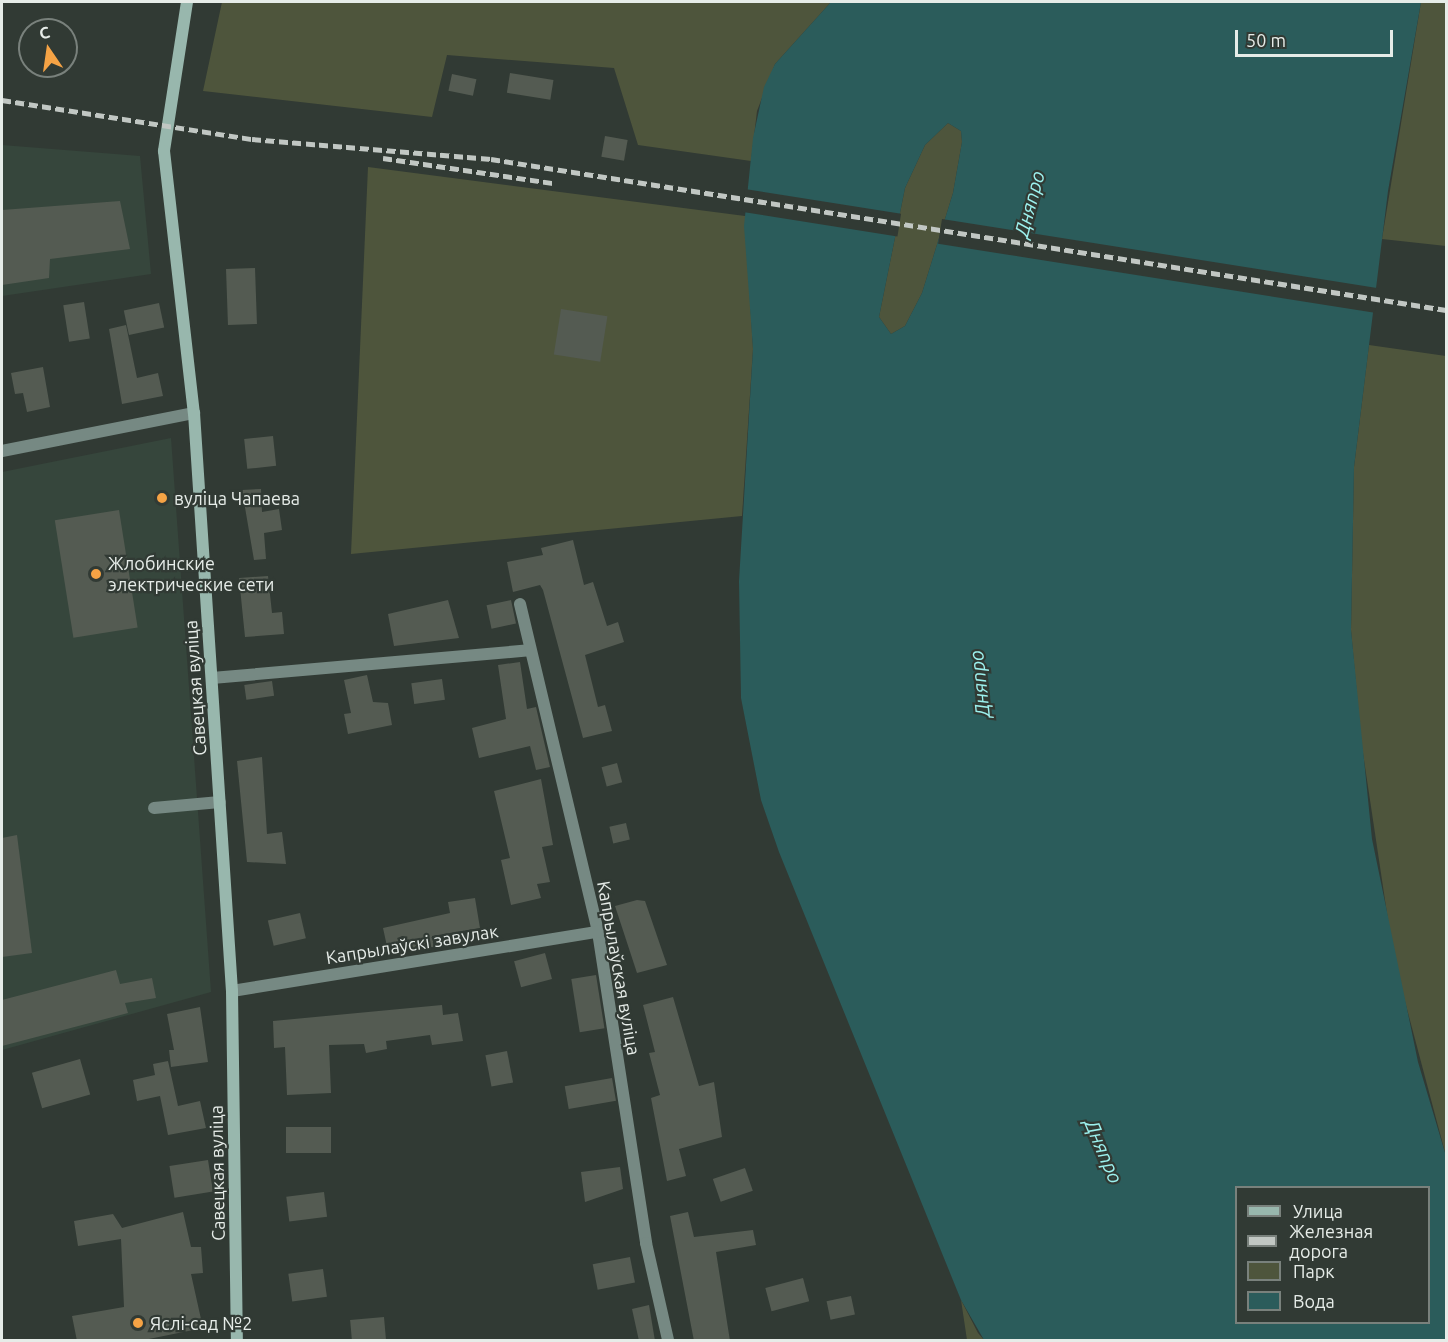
<!DOCTYPE html>
<meta charset="utf-8">
<style>
body{margin:0}
#map{position:relative;width:1448px;height:1342px;overflow:hidden;background:#313a34;font-family:Ubuntu,sans-serif}
div>[style]{position:absolute}
.built>*{inset:0;background:#36463c}
.green>*{inset:0;background:#4e553c}
.water>*{inset:0;background:#2b5c5b}
.pier>*{inset:0;background:#313a34;transform-origin:0 0}
.building>*{inset:0;background:#545b52;transform-origin:0 0}
.lane>*{height:12px;margin:-6px;padding:0 6px;transform-origin:6px;border-radius:6px;background:#768983}
.street>*{height:12px;margin:-6px;padding:0 6px;transform-origin:6px;border-radius:6px;background:#768983}
.secondary>*{height:12px;margin:-6px;padding:0 6px;transform-origin:6px;border-radius:6px;background:#98b7ad}
.rail>*{height:4.5px;margin-top:-2.25px;transform-origin:0;background:repeating-linear-gradient(90deg,#c1c7c3 0 9px,transparent 0 13.5px)}
.dots>*{width:16px;height:16px;translate:-50% -50%;box-sizing:border-box;border:3px solid #313a34;border-radius:50%}
span{translate:-50% -50%;white-space:nowrap;text-align:center;line-height:1.15;-webkit-text-stroke:4.5px #313a34;paint-order:stroke}
.poi-label{font-size:18px;color:#e6ece8}
.left{translate:0 -50%;text-align:left}
.street-label{font-size:18px;color:#e6ece8}
.water-label{font-size:20px;color:#9cf1ee;font-style:italic}
.frame{position:absolute;inset:0;border:3px solid #e6ece8;pointer-events:none}
.legend{position:absolute;left:1235px;top:1186px;width:195px;height:138px;box-sizing:border-box;background:#313a34;border:2px solid #79817c;margin:0;padding:8px 10px;list-style:none;font-size:18px;color:#e6ece8}
.legend li{display:flex;align-items:center;gap:12px;height:30px}
.legend b{width:30px;border:2px solid #79817c}
.north{position:absolute;left:18px;top:18px;width:60px;height:60px;box-sizing:border-box;background:#313a34;border:2px solid #79817c;border-radius:50%;rotate:347deg;font-size:16px;font-weight:700;line-height:24px;text-align:center;color:#e6ece8}
.north::after{content:'';display:block;margin:auto;width:21px;height:27px;background:#f5a345;clip-path:polygon(50% 0,100% 100%,50% 72%,0 100%)}
.scale{position:absolute;left:1235px;top:30px;width:158px;height:27px;box-sizing:border-box;border:3px solid #e6ece8;border-top:0;padding-left:8px;font-size:18px;line-height:21px;white-space:nowrap;color:#e6ece8;-webkit-text-stroke:4px #313a34;paint-order:stroke}
</style>
<div id="map">
<div class="built">
<div style="clip-path:polygon(2px 145px,140px 156px,151px 274px,2px 296px)"></div>
<div style="clip-path:polygon(171px 438px,211px 992px,2px 1050px,2px 472px)"></div>
</div>
<div class="green">
<div style="clip-path:polygon(222px 2px,831px 2px,775px 64px,757px 111px,751px 161px,638px 145px,614px 68px,447px 55px,432px 117px,203px 91px)"></div>
<div style="clip-path:polygon(1421px 2px,1446px 2px,1446px 246px,1382px 239px)"></div>
<div style="clip-path:polygon(948px 123px,961px 131px,962px 142px,953px 193px,922px 293px,905px 326px,891px 334px,879px 317px,905px 188px,925px 145px)"></div>
<div style="clip-path:polygon(368px 167px,745px 216px,753px 349px,742px 516px,351px 554px)"></div>
<div style="clip-path:polygon(1369px 345px,1446px 356px,1446px 1156px,1394px 960px,1361px 740px,1351px 630px,1354px 467px)"></div>
<div style="clip-path:polygon(961px 1300px,978px 1333px,984px 1340px,967px 1340px)"></div>
</div>
<div class="water">
<div style="clip-path:polygon(evenodd,831px 2px,1421px 2px,1388px 191px,1354px 467px,1351px 630px,1372px 839px,1418px 1062px,1446px 1156px,1446px 1340px,984px 1340px,961px 1300px,779px 852px,761px 800px,741px 698px,739px 581px,753px 349px,744px 226px,753px 138px,764px 87px,775px 64px,831px 2px,948px 123px,961px 131px,962px 142px,953px 193px,922px 293px,905px 326px,891px 334px,879px 317px,905px 188px,925px 145px,948px 123px,831px 2px,1236px 1188px,1428px 1188px,1428px 1322px,1236px 1322px,1236px 1188px)"></div>
</div>
<div class="pier">
<div style="left:745px;top:189px;width:158px;height:23px;rotate:9deg"></div>
<div style="left:942px;top:219px;width:442px;height:25px;rotate:9deg"></div>
</div>
<div class="building">
<div style="left:510px;top:73px;width:44px;height:20px;rotate:9deg"></div>
<div style="left:452px;top:74px;width:25px;height:17px;rotate:12deg"></div>
<div style="left:605px;top:136px;width:23px;height:21px;rotate:10deg"></div>
<div style="clip-path:polygon(120px 201px,130px 249px,50px 259px,49px 278px,2px 285px,2px 210px)"></div>
<div style="left:255px;top:268px;width:56px;height:29px;rotate:88deg"></div>
<div style="left:84px;top:302px;width:37px;height:21px;rotate:81deg"></div>
<div style="left:159px;top:303px;width:25px;height:36px;rotate:78deg"></div>
<div style="left:561px;top:309px;width:47px;height:46px;rotate:9deg"></div>
<div style="clip-path:polygon(126px 325px,137px 378px,158px 373px,163px 396px,122px 404px,109px 329px)"></div>
<div style="clip-path:polygon(43px 367px,50px 407px,27px 412px,23px 393px,15px 394px,11px 373px)"></div>
<div style="left:273px;top:436px;width:30px;height:29px;rotate:84deg"></div>
<div style="clip-path:polygon(261px 489px,262px 512px,279px 509px,282px 530px,264px 533px,266px 559px,254px 560px,242px 490px)"></div>
<div style="left:119px;top:510px;width:119px;height:65px;rotate:81deg"></div>
<div style="clip-path:polygon(573px 540px,584px 585px,593px 582px,607px 626px,618px 622px,624px 642px,585px 655px,598px 707px,605px 705px,612px 731px,583px 738px,543px 590px,540px 585px,513px 592px,507px 562px,543px 555px,541px 548px)"></div>
<div style="clip-path:polygon(268px 576px,272px 613px,282px 612px,284px 634px,245px 637px,239px 578px)"></div>
<div style="clip-path:polygon(448px 600px,459px 638px,394px 646px,388px 614px)"></div>
<div style="left:511px;top:600px;width:24px;height:25px;rotate:78deg"></div>
<div style="clip-path:polygon(520px 662px,527px 709px,536px 707px,550px 767px,536px 770px,530px 746px,479px 758px,472px 728px,506px 719px,498px 665px)"></div>
<div style="clip-path:polygon(367px 675px,373px 702px,388px 703px,392px 725px,348px 734px,344px 714px,351px 713px,344px 680px)"></div>
<div style="left:442px;top:679px;width:21px;height:31px;rotate:82deg"></div>
<div style="left:272px;top:681px;width:15px;height:28px;rotate:82deg"></div>
<div style="clip-path:polygon(262px 757px,267px 834px,282px 832px,286px 864px,247px 862px,237px 761px)"></div>
<div style="left:617px;top:763px;width:20px;height:16px;rotate:75deg"></div>
<div style="clip-path:polygon(541px 779px,553px 845px,542px 847px,550px 882px,537px 884px,541px 898px,511px 905px,501px 860px,510px 858px,494px 791px)"></div>
<div style="left:626px;top:823px;width:17px;height:17px;rotate:77deg"></div>
<div style="clip-path:polygon(17px 835px,32px 953px,2px 957px,2px 838px)"></div>
<div style="clip-path:polygon(475px 898px,480px 928px,432px 936px,434px 947px,388px 951px,383px 928px,450px 913px,448px 902px)"></div>
<div style="clip-path:polygon(637px 900px,645px 901px,667px 965px,637px 973px,615px 906px)"></div>
<div style="left:300px;top:913px;width:26px;height:33px;rotate:77deg"></div>
<div style="left:545px;top:953px;width:27px;height:32px;rotate:75deg"></div>
<div style="clip-path:polygon(116px 970px,120px 984px,152px 978px,156px 998px,125px 1003px,128px 1013px,2px 1046px,2px 1000px)"></div>
<div style="left:596px;top:975px;width:54px;height:25px;rotate:81deg"></div>
<div style="clip-path:polygon(673px 997px,699px 1086px,714px 1082px,722px 1137px,679px 1149px,686px 1176px,667px 1181px,651px 1098px,660px 1095px,649px 1053px,655px 1052px,643px 1005px)"></div>
<div style="clip-path:polygon(442px 1005px,443px 1015px,458px 1013px,463px 1041px,432px 1045px,430px 1035px,386px 1041px,387px 1049px,366px 1053px,364px 1044px,329px 1045px,331px 1093px,287px 1095px,285px 1047px,274px 1048px,273px 1021px)"></div>
<div style="clip-path:polygon(200px 1007px,208px 1062px,171px 1067px,169px 1050px,174px 1050px,167px 1014px)"></div>
<div style="left:507px;top:1051px;width:32px;height:22px;rotate:79deg"></div>
<div style="left:80px;top:1059px;width:37px;height:50px;rotate:74deg"></div>
<div style="clip-path:polygon(168px 1061px,178px 1106px,200px 1101px,206px 1128px,168px 1135px,160px 1096px,137px 1101px,133px 1080px,155px 1075px,153px 1064px)"></div>
<div style="left:612px;top:1078px;width:23px;height:48px;rotate:80deg"></div>
<div style="left:286px;top:1127px;width:45px;height:26px"></div>
<div style="left:208px;top:1160px;width:32px;height:39px;rotate:81deg"></div>
<div style="clip-path:polygon(620px 1167px,623px 1189px,585px 1202px,581px 1172px)"></div>
<div style="left:745px;top:1168px;width:24px;height:34px;rotate:71deg"></div>
<div style="left:324px;top:1192px;width:25px;height:38px;rotate:83deg"></div>
<div style="clip-path:polygon(183px 1212px,191px 1247px,201px 1247px,203px 1273px,191px 1274px,203px 1328px,139px 1341px,77px 1341px,72px 1316px,124px 1307px,121px 1239px,78px 1246px,74px 1221px,113px 1214px,122px 1228px)"></div>
<div style="clip-path:polygon(688px 1212px,694px 1237px,753px 1230px,756px 1245px,716px 1252px,730px 1341px,694px 1341px,670px 1216px)"></div>
<div style="left:630px;top:1257px;width:26px;height:38px;rotate:79deg"></div>
<div style="left:323px;top:1269px;width:28px;height:35px;rotate:82deg"></div>
<div style="left:803px;top:1278px;width:24px;height:39px;rotate:75deg"></div>
<div style="left:851px;top:1296px;width:19px;height:25px;rotate:78deg"></div>
<div style="clip-path:polygon(649px 1305px,655px 1341px,639px 1341px,632px 1309px)"></div>
<div style="left:384px;top:1317px;width:23px;height:34px;rotate:85deg"></div>
</div>
<div class="lane">
<div style="left:212px;top:678px;width:318px;rotate:-5deg"></div>
<div style="left:154px;top:808px;width:66px;rotate:-5.2deg"></div>
</div>
<div class="street">
<div style="left:2px;top:451px;width:196px;rotate:-11.2deg"></div>
<div style="left:520px;top:604px;width:337px;rotate:76.6deg"></div>
<div style="left:598px;top:932px;width:315px;rotate:81.2deg"></div>
<div style="left:646px;top:1243px;width:99px;rotate:77.2deg"></div>
<div style="left:232px;top:991px;width:371px;rotate:-9.2deg"></div>
</div>
<div class="secondary">
<div style="left:187px;top:2px;width:151px;rotate:98.8deg"></div>
<div style="left:164px;top:151px;width:264px;rotate:83.5deg"></div>
<div style="left:194px;top:413px;width:579px;rotate:86.24deg"></div>
<div style="left:232px;top:991px;width:349px;rotate:89.2deg"></div>
</div>
<div class="rail">
<div style="left:2px;top:100px;width:253px;rotate:8.9deg"></div>
<div style="left:252px;top:139px;width:240px;rotate:4.8deg"></div>
<div style="left:491px;top:159px;width:967px;rotate:8.98deg"></div>
<div style="left:383px;top:158px;width:172px;rotate:8.4deg"></div>
</div>
<div class="dots">
<div style="left:162px;top:498px;background:#f5a345"></div>
<div style="left:96px;top:574px;background:#f5a345"></div>
<div style="left:138px;top:1323px;background:#f5a345"></div>
</div>
<div class="poi-label">
<span class="left" style="left:174px;top:498px">вуліца Чапаева</span>
<span class="left" style="left:108px;top:574px">Жлобинские<br>электрические сети</span>
<span class="left" style="left:150px;top:1323px">Яслі-сад №2</span>
</div>
<div class="street-label">
<span style="left:195px;top:688px;rotate:-94deg">Савецкая вуліца</span>
<span style="left:412px;top:944px;rotate:-9deg">Капрылаўскі завулак</span>
<span style="left:619px;top:968px;rotate:80deg">Капрылаўская вуліца</span>
<span style="left:217px;top:1173px;rotate:-91deg">Савецкая вуліца</span>
</div>
<div class="water-label">
<span style="left:1029px;top:204px;rotate:-75deg">Дняпро</span>
<span style="left:979px;top:684px;rotate:-96deg">Дняпро</span>
<span style="left:1104px;top:1151px;rotate:67deg">Дняпро</span>
</div>
<div class="frame"></div>
<ul class="legend">
<li><b style="height:8px;background:#98b7ad"></b>Улица</li>
<li><b style="height:8px;background:#c1c7c3"></b>Железная дорога</li>
<li><b style="height:16px;background:#4e553c"></b>Парк</li>
<li><b style="height:16px;background:#2b5c5b"></b>Вода</li>
</ul>
<div class="north">С</div>
<div class="scale">50 m</div>
</div>
